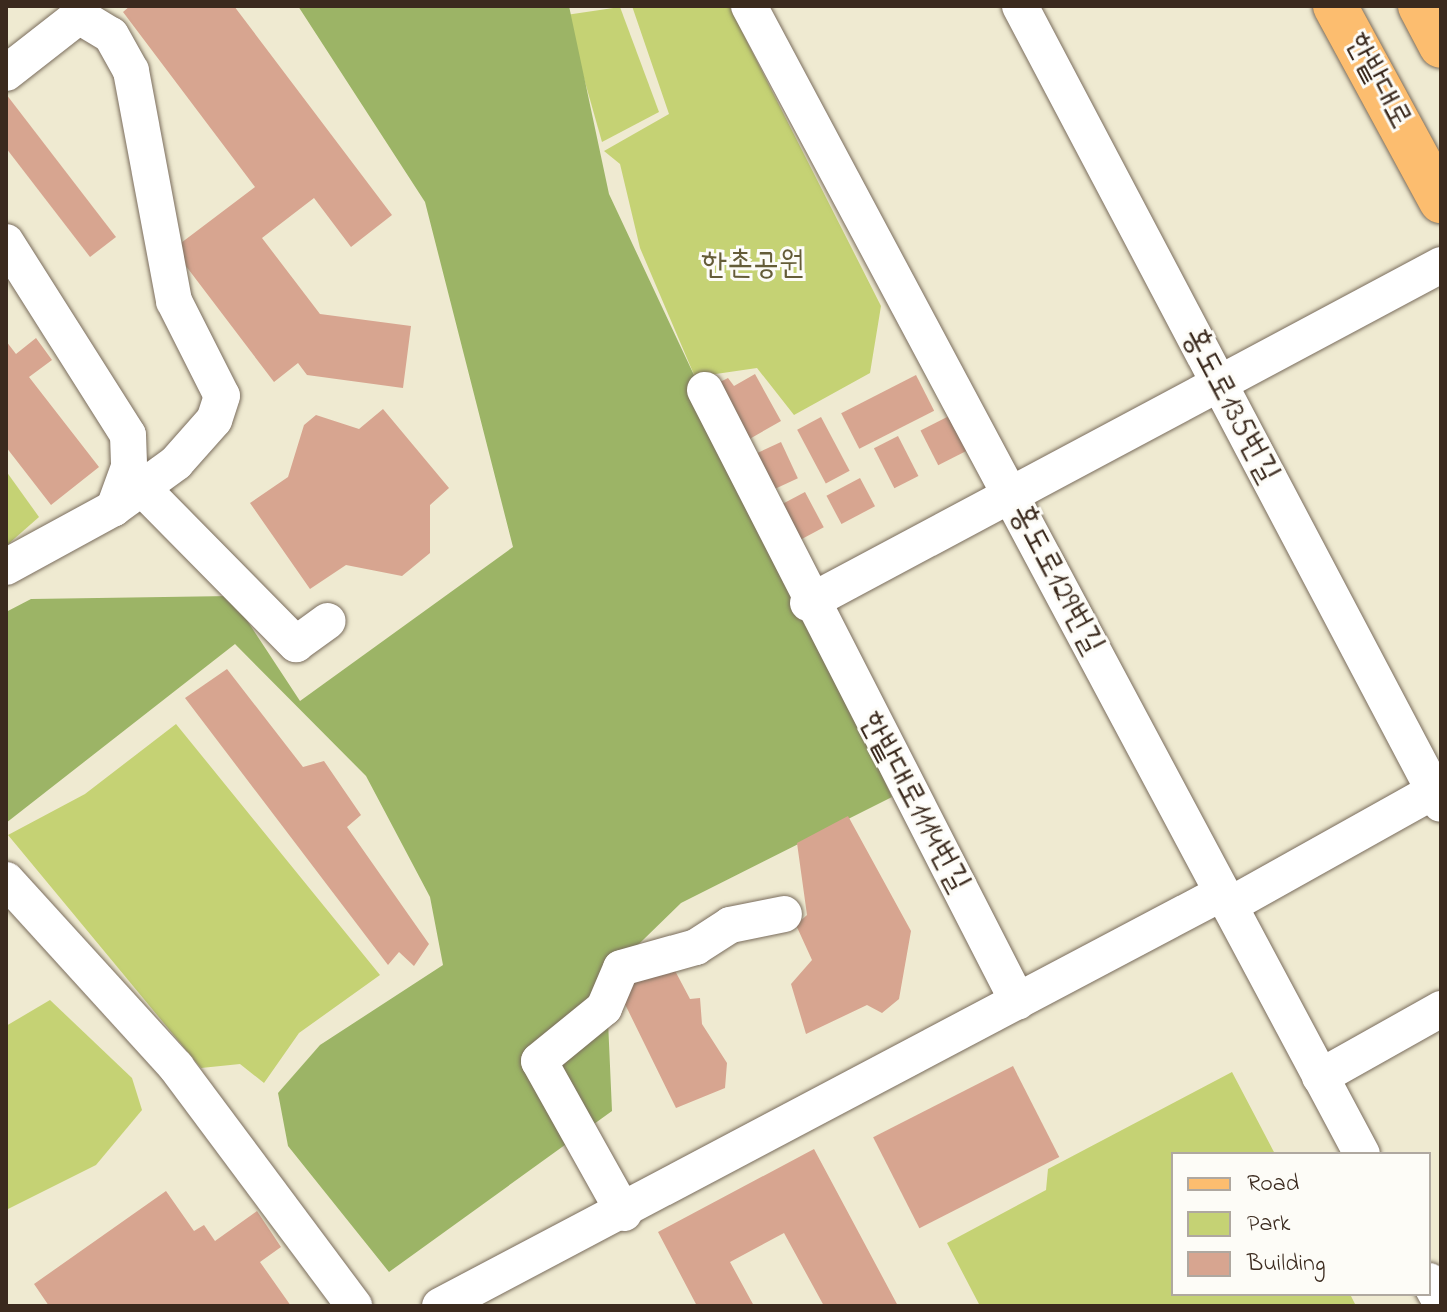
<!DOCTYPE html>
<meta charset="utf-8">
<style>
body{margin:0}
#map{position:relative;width:1447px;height:1312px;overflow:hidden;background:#efead1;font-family:"Indie Flower","Poor Story",sans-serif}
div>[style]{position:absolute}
.green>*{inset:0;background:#c5d274}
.forest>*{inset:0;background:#9cb466}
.building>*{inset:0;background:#d7a590;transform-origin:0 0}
.roads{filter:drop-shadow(0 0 2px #7a6d5d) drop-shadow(0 0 2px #7a6d5d)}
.minor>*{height:36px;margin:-18px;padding:0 18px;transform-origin:18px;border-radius:18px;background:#fff}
.major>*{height:44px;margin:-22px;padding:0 22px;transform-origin:22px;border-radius:22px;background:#fcbd6f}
span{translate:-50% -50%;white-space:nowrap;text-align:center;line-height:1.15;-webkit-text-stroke:6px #fdfcf7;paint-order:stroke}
.street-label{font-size:32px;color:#3b2a1e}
.park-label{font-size:32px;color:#645c38}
.frame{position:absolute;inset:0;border:8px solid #3b2a1e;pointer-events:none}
.legend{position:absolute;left:1171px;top:1152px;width:260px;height:144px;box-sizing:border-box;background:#fdfcf7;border:2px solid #afa8a0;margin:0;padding:10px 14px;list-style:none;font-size:24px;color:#3b2a1e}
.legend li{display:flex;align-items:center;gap:16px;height:40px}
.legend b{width:40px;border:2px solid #afa8a0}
</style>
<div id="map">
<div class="green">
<div style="clip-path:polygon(632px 6px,729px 6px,881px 306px,870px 373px,794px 415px,757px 368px,695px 377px,640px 248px,620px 164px,604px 151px,669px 114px)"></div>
<div style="clip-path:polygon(620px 7px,659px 112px,602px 142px,566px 15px)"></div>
<div style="clip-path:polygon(6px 471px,39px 517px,6px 546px)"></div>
<div style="clip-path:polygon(176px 724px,380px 975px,299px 1033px,264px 1083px,240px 1064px,201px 1068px,8px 835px,85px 794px)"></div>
<div style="clip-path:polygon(50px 1000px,132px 1078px,142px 1110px,96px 1165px,6px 1210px,6px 1026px)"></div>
<div style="clip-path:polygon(1232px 1072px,1275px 1154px,1173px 1154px,1173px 1294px,1350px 1294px,1356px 1306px,980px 1306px,947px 1243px,1046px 1190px,1048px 1169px)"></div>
</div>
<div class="forest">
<div style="clip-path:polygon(298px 6px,569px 6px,609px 194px,892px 797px,681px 903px,606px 976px,612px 1111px,389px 1272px,288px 1146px,278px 1093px,320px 1045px,443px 965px,430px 897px,366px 776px,235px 644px,6px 823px,6px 612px,31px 599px,231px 596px,300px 701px,513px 547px,425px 202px)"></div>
</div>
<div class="building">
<div style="clip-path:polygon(130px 6px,234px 6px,392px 215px,351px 247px,314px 198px,262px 238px,320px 314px,411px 326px,403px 388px,307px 375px,298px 363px,274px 382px,173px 249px,255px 187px,123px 12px)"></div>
<div style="clip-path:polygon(6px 94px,116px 237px,90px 257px,6px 148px)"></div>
<div style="clip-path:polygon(36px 338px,52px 360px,29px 377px,99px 467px,51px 505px,6px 447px,6px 341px,16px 354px)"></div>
<div style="clip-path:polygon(755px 374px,781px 421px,746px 441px,714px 385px,728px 378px,734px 386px)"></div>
<div style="left:916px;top:375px;width:40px;height:84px;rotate:63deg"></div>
<div style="clip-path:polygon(383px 409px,449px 488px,430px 505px,430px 553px,402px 576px,346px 565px,310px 589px,250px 503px,288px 477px,304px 425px,316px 415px,359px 429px)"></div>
<div style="left:949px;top:416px;width:39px;height:32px;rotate:63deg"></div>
<div style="left:821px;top:417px;width:61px;height:27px;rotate:62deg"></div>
<div style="left:898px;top:436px;width:45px;height:27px;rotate:63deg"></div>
<div style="left:781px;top:442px;width:40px;height:31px;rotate:65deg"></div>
<div style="left:860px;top:478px;width:32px;height:38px;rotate:62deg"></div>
<div style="left:805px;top:492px;width:40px;height:38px;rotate:62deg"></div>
<div style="clip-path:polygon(227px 669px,303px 767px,324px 761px,361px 815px,347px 827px,429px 944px,414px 966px,399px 952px,388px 965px,185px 698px)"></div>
<div style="clip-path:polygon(848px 816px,911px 931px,899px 999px,882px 1013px,867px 1005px,806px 1034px,791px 984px,812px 960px,796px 925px,807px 915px,797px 843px)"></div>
<div style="clip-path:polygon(672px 965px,690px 999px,700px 998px,702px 1024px,727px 1063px,725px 1088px,676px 1108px,620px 994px,624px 982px)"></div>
<div style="left:1013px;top:1066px;width:102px;height:157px;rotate:63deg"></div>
<div style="clip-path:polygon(814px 1149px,898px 1306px,824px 1306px,784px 1233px,730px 1262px,754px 1306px,697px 1306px,658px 1232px)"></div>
<div style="clip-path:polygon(166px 1191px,194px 1231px,204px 1225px,215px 1241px,257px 1211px,281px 1247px,260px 1262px,291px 1306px,49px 1306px,34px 1284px)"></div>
</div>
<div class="roads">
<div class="minor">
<div style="left:749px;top:6px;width:1301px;rotate:61.9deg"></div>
<div style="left:1020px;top:6px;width:902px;rotate:62.19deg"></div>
<div style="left:6px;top:73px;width:93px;rotate:-38deg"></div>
<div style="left:79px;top:16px;width:37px;rotate:31deg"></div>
<div style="left:111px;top:35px;width:41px;rotate:60.9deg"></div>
<div style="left:131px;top:71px;width:234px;rotate:79.4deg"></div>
<div style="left:174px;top:301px;width:106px;rotate:63.2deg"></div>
<div style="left:222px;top:396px;width:25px;rotate:108deg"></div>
<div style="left:214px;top:420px;width:57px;rotate:131.5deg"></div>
<div style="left:176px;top:463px;width:77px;rotate:144deg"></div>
<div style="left:114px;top:508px;width:123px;rotate:151.4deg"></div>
<div style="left:6px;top:242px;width:228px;rotate:57.7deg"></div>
<div style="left:128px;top:435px;width:32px;rotate:88deg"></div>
<div style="left:129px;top:467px;width:44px;rotate:110.1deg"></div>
<div style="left:705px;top:390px;width:687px;rotate:62.91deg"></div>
<div style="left:141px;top:487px;width:221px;rotate:45.4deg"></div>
<div style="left:296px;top:644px;width:39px;rotate:-36deg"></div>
<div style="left:808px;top:603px;width:718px;rotate:-28.1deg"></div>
<div style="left:6px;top:880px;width:253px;rotate:47.7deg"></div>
<div style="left:176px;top:1067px;width:298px;rotate:53.3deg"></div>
<div style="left:1230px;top:905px;width:242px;rotate:-29.2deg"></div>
<div style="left:1320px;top:1077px;width:139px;rotate:-29.3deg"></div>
<div style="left:624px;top:1213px;width:174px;rotate:-119.2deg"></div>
<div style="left:539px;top:1061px;width:84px;rotate:-39.2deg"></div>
<div style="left:604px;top:1008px;width:43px;rotate:-67deg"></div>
<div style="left:621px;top:968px;width:78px;rotate:-15.6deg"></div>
<div style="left:696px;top:947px;width:40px;rotate:-32.9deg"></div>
<div style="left:730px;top:925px;width:55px;rotate:-11.5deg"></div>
<div style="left:1429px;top:1281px;width:25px;rotate:61deg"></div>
<div style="left:440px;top:1306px;width:884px;rotate:-27.84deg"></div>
</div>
<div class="major">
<div style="left:1335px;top:6px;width:222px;rotate:61.5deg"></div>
<div style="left:1420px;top:6px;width:45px;rotate:62.3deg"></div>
</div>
</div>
<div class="street-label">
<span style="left:1377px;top:82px;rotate:62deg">한밭대로</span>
<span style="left:1229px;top:406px;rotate:62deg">홍도로135번길</span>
<span style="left:1055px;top:580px;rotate:62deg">홍도로129번길</span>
<span style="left:913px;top:803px;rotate:62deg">한밭대로1114번길</span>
</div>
<div class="park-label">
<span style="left:753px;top:266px">한촌공원</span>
</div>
<div class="frame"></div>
<ul class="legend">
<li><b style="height:10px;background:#fcbd6f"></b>Road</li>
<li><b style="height:22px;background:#c5d274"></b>Park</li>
<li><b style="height:22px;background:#d7a590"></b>Building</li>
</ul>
</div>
